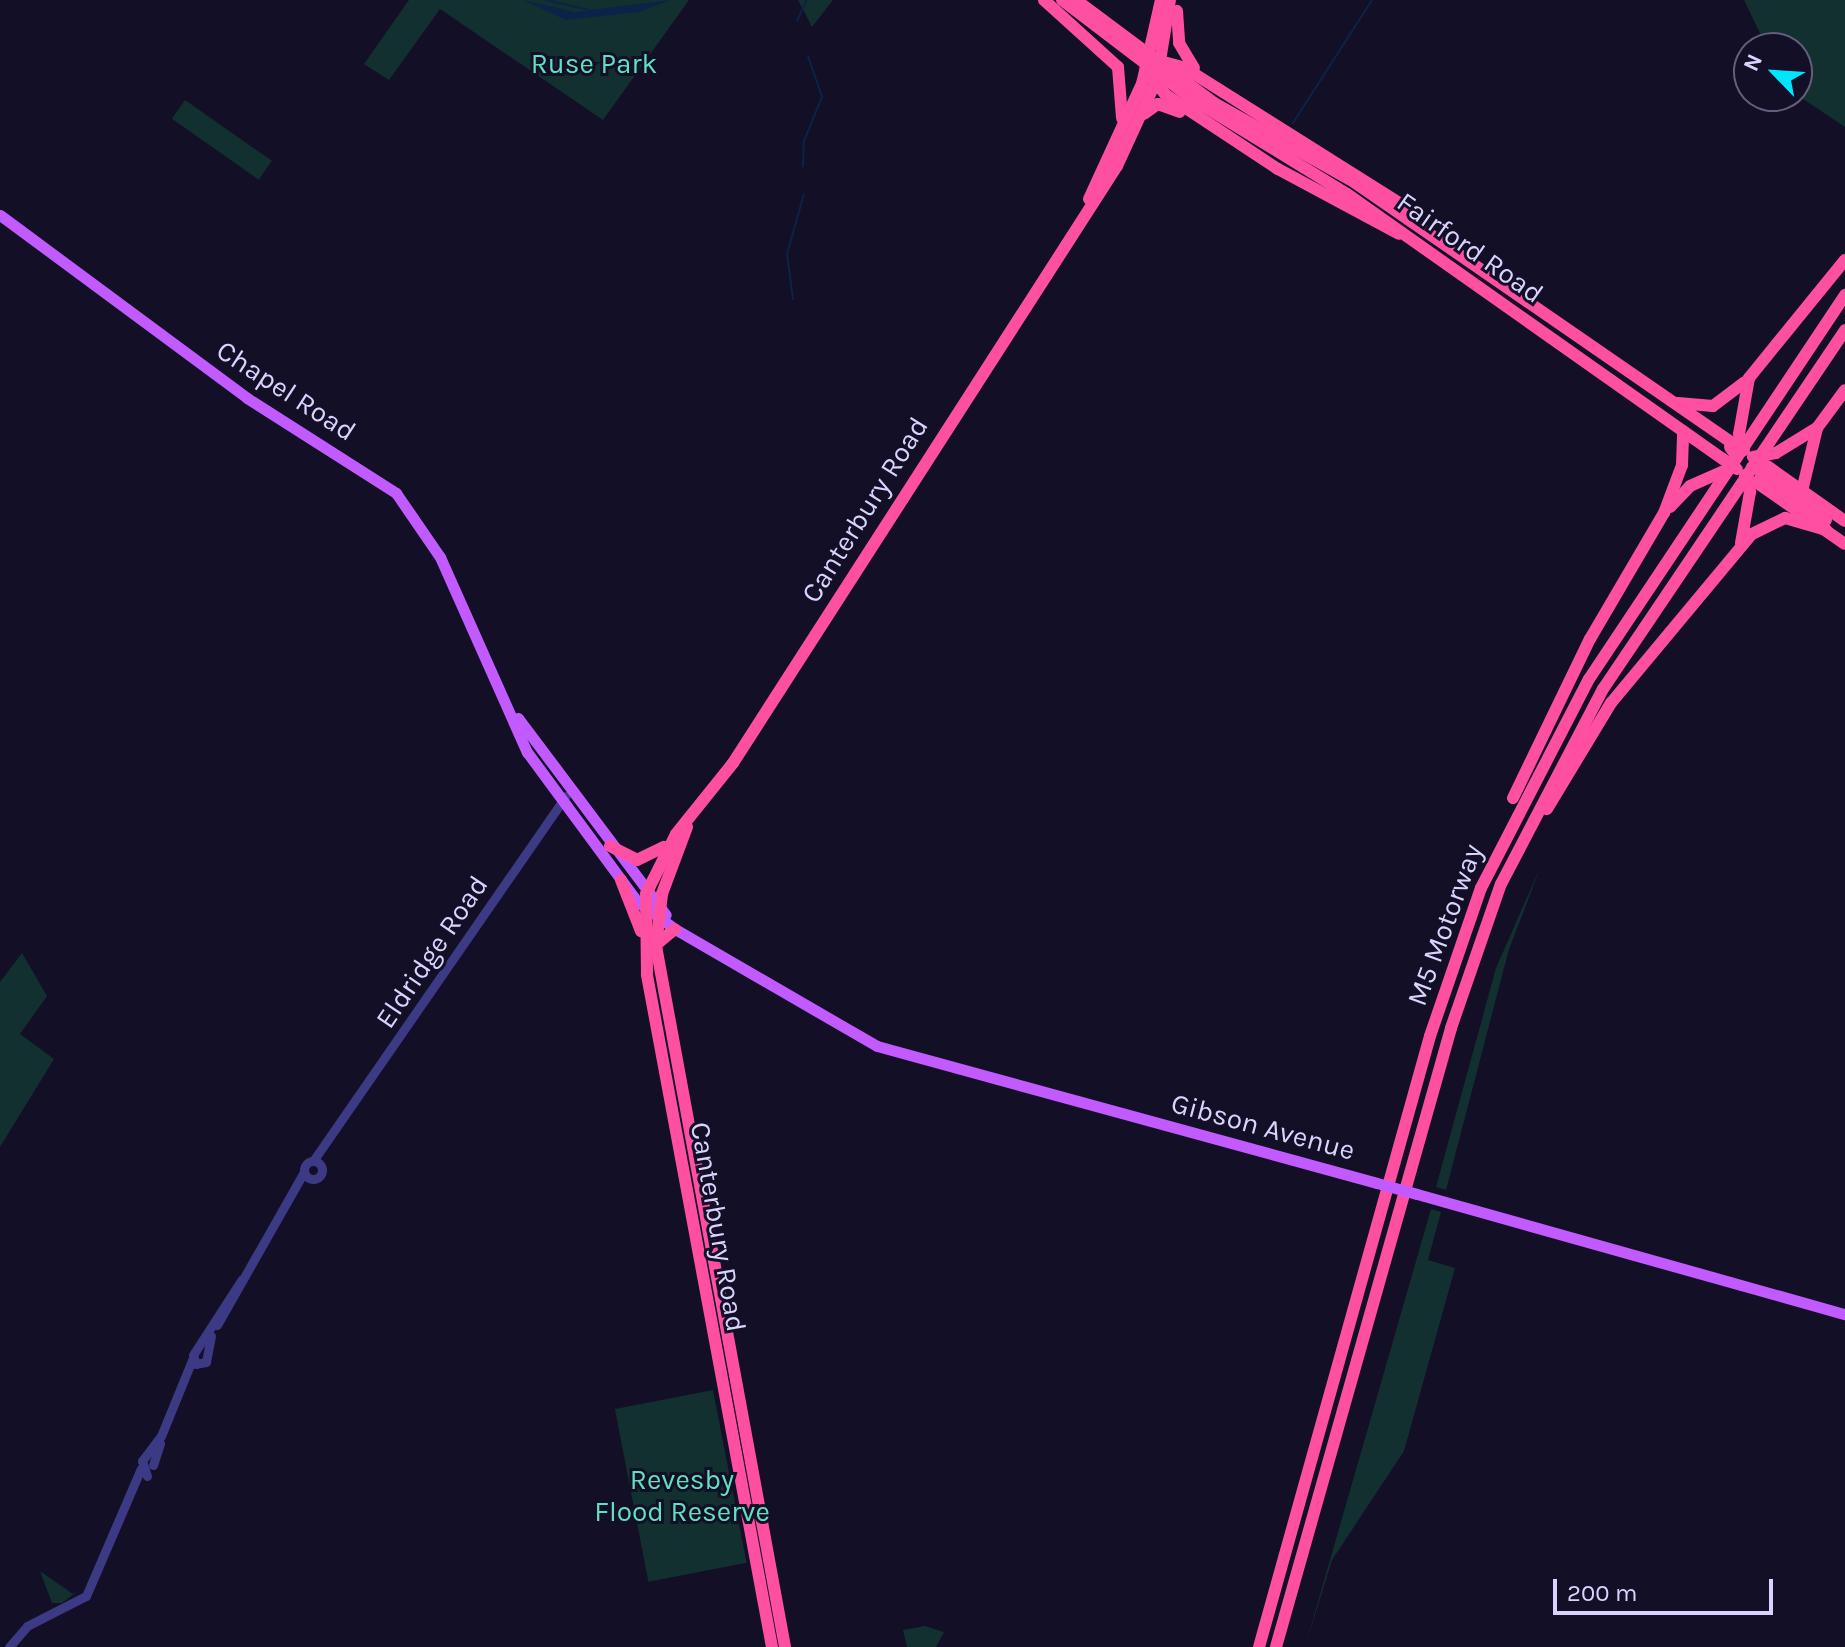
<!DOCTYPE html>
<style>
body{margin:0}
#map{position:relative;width:1845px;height:1647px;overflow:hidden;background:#130f26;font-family:Karla,sans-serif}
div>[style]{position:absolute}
.green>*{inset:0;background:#12302f;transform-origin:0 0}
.water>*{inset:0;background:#0c2248}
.stream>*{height:2px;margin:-1px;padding:0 1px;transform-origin:1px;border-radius:1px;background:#0c2248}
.minor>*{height:9px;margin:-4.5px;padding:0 4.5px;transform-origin:4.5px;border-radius:4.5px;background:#3d3a85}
.minor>.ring{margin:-4.5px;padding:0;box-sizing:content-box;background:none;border:9px solid #3d3a85;border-radius:50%}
.major>*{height:11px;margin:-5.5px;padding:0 5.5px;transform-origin:5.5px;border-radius:5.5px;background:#c25bff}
.highway>*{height:12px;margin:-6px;padding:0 6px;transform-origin:6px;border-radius:6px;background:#ff4fa3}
.major-bridge>*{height:11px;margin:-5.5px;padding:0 5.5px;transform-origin:5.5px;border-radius:5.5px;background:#c25bff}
.highway-bridge>*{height:12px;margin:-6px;padding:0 6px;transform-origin:6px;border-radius:6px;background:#ff4fa3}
span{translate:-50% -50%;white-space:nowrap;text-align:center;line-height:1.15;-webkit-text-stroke:6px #130f26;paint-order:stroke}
.park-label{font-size:28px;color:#5fe0c0}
.street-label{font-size:28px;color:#d9d4ff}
.north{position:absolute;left:1733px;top:32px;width:80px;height:80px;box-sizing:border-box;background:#130f26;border:2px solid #625e7d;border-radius:50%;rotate:295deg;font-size:22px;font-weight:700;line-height:32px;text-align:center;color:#d9d4ff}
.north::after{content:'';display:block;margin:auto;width:28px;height:36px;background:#00e5ff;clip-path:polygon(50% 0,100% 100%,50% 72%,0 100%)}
.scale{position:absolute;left:1553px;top:1579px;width:220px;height:36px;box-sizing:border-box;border:4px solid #d9d4ff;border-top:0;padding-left:10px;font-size:24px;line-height:28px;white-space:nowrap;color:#d9d4ff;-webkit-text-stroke:6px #130f26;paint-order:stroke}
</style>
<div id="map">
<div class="green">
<div style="clip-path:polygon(409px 0,689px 0,603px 120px,440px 9px,389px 80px,364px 64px)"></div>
<div style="clip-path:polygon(798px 0,833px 0,812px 27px)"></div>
<div style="clip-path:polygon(1744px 0,1845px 0,1845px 127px,1797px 95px,1797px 48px,1767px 48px)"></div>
<div style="left:185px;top:100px;width:106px;height:23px;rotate:35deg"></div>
<div style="clip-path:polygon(1541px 866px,1509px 949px,1446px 1190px,1436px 1187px,1496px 968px)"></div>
<div style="clip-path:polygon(22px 953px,47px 996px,20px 1034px,54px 1059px,0 1147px,0 982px)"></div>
<div style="clip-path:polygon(1431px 1209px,1441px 1212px,1428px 1260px,1455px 1268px,1404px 1451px,1332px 1560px,1305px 1647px)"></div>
<div style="left:713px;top:1390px;width:176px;height:100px;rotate:79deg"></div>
<div style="clip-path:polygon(40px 1571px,73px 1594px,81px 1589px,62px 1603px,52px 1603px)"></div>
<div style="clip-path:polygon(925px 1626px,944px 1632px,936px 1647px,907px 1647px,903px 1630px)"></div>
</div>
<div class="water">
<div style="clip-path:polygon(523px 0,575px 12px,671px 0,639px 12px,566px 20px)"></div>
</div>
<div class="stream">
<div style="left:546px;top:0;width:45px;rotate:12.8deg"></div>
<div style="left:797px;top:21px;width:23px;rotate:-65deg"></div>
<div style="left:1293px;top:123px;width:146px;rotate:-57.3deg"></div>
<div style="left:803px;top:166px;width:25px;rotate:-88deg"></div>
<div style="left:804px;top:141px;width:48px;rotate:-67.8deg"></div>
<div style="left:822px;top:97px;width:43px;rotate:-108.9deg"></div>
<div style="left:793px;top:299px;width:45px;rotate:-97.6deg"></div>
<div style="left:787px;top:254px;width:62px;rotate:-74.2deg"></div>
</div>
<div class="minor">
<div class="ring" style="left:304px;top:1161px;width:9px;height:9px"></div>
<div style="left:313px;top:1161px;width:444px;rotate:-55.3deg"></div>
<div style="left:217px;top:1325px;width:176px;rotate:-60.4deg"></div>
<div style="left:211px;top:1336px;width:26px;rotate:101deg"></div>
<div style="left:206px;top:1362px;width:10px;rotate:169deg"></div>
<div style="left:196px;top:1364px;width:9px;rotate:-108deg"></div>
<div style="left:193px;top:1355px;width:90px;rotate:-57.2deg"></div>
<div style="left:153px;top:1465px;width:23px;rotate:-72deg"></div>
<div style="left:147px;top:1476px;width:16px;rotate:-108deg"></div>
<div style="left:142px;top:1461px;width:31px;rotate:-53deg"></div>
<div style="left:161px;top:1436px;width:82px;rotate:-67.8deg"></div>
<div style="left:9px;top:1647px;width:28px;rotate:-49deg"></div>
<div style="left:27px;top:1626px;width:66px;rotate:-27deg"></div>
<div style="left:86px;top:1596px;width:139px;rotate:-66.7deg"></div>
</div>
<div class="major">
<div style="left:0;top:215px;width:307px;rotate:36.5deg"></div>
<div style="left:247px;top:398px;width:177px;rotate:32.5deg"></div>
<div style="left:396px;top:493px;width:78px;rotate:55.5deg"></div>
<div style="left:440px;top:557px;width:214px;rotate:66deg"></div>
<div style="left:527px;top:752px;width:185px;rotate:53.6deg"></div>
<div style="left:637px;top:901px;width:47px;rotate:36.4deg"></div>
<div style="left:675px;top:929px;width:233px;rotate:30.1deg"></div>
<div style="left:877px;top:1046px;width:518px;rotate:15.32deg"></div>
<div style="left:518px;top:718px;width:246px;rotate:53.1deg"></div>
<div style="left:1417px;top:1194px;width:445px;rotate:15.7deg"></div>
</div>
<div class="highway">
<div style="left:1044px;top:0;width:100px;rotate:42.2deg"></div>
<div style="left:1118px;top:67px;width:51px;rotate:85.5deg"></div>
<div style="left:1177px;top:11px;width:32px;rotate:86deg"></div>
<div style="left:1179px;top:43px;width:29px;rotate:59deg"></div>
<div style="left:1156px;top:60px;width:30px;rotate:15deg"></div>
<div style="left:1185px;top:68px;width:259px;rotate:32.2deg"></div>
<div style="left:1152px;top:78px;width:22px;rotate:51deg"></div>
<div style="left:1166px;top:95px;width:134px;rotate:33.5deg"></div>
<div style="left:1278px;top:169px;width:137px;rotate:28.2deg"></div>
<div style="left:1144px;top:114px;width:17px;rotate:-36deg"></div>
<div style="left:1158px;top:104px;width:23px;rotate:20deg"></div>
<div style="left:1354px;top:182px;width:460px;rotate:34.6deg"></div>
<div style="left:1347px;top:194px;width:460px;rotate:35.2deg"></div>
<div style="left:1089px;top:199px;width:127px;rotate:-65.3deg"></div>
<div style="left:1142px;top:84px;width:86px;rotate:-77.3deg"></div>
<div style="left:1678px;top:403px;width:35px;rotate:5deg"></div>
<div style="left:1713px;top:406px;width:39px;rotate:-37deg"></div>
<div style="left:1739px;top:434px;width:57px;rotate:-79.9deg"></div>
<div style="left:1749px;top:378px;width:152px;rotate:-50.9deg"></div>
<div style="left:1776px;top:453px;width:48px;rotate:-31.4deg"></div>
<div style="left:1817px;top:428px;width:47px;rotate:-53.6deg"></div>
<div style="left:1767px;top:466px;width:95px;rotate:35.2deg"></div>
<div style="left:1761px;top:475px;width:79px;rotate:34.7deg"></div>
<div style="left:1756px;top:482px;width:108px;rotate:34.9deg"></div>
<div style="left:1802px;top:491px;width:65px;rotate:-76.6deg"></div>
<div style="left:1670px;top:507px;width:29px;rotate:-46deg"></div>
<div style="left:1690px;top:486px;width:36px;rotate:-24deg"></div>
<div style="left:1741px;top:543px;width:52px;rotate:-80deg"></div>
<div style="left:1513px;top:798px;width:177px;rotate:-64.2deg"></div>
<div style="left:1590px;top:639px;width:146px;rotate:-59.6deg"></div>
<div style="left:1664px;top:513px;width:51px;rotate:-69.4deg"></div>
<div style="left:1682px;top:465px;width:34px;rotate:-88deg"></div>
<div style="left:1547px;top:809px;width:124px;rotate:-58.9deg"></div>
<div style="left:1611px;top:703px;width:220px;rotate:-50.2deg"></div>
<div style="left:1752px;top:534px;width:37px;rotate:-26deg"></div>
<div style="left:1785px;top:518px;width:43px;rotate:16.3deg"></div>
<div style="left:687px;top:827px;width:72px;rotate:110.5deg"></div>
<div style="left:662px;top:894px;width:52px;rotate:96.6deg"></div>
<div style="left:656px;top:946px;width:713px;rotate:79.57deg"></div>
<div style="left:610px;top:846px;width:30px;rotate:27deg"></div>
<div style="left:637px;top:860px;width:30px;rotate:-26deg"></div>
<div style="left:621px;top:880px;width:55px;rotate:68.6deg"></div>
<div style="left:657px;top:944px;width:23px;rotate:-40deg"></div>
<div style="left:772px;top:1647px;width:684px;rotate:-100.54deg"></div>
<div style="left:647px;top:975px;width:81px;rotate:-90.7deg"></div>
<div style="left:646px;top:894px;width:67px;rotate:-63.4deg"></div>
<div style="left:676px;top:834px;width:91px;rotate:-51.2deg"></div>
<div style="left:733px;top:763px;width:710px;rotate:-57.25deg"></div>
<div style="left:1117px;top:166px;width:96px;rotate:-65.3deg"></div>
<div style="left:1157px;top:79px;width:80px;rotate:-80.7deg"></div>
<div style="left:1259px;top:1647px;width:634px;rotate:-74.36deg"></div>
<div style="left:1430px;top:1036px;width:157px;rotate:-71deg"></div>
<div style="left:1481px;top:888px;width:235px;rotate:-62.7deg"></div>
<div style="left:1589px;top:679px;width:462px;rotate:-56.3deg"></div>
<div style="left:1276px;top:1647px;width:643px;rotate:-74.21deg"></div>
<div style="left:1451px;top:1028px;width:152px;rotate:-70.9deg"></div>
<div style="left:1501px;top:884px;width:220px;rotate:-62.4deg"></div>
<div style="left:1603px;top:689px;width:433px;rotate:-56deg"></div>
</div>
<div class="major-bridge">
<div style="left:1377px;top:1183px;width:41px;rotate:15.4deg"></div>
</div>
<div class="highway-bridge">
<div style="left:1062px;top:0;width:163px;rotate:37.3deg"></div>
<div style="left:1192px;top:99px;width:182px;rotate:31.5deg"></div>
<div style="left:1076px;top:0;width:172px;rotate:36.7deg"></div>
<div style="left:1214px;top:103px;width:161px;rotate:29.4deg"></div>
<div style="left:1739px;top:434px;width:17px;rotate:73deg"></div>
<div style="left:1730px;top:447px;width:12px;rotate:55deg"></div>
<div style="left:1753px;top:457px;width:23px;rotate:-10deg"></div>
<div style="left:1723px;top:459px;width:17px;rotate:36deg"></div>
<div style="left:1752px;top:467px;width:13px;rotate:9deg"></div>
<div style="left:1745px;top:475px;width:18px;rotate:74deg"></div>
</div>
<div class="park-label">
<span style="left:594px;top:64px">Ruse Park</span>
<span style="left:682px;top:1496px">Revesby<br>Flood Reserve</span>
</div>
<div class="street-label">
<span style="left:1470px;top:248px;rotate:35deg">Fairford Road</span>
<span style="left:286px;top:391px;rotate:33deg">Chapel Road</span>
<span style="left:865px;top:510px;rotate:-58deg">Canterbury Road</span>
<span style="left:1445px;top:925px;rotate:-70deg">M5 Motorway</span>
<span style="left:432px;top:952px;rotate:-56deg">Eldridge Road</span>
<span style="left:1263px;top:1127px;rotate:15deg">Gibson Avenue</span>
<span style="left:718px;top:1227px;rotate:80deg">Canterbury Road</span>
</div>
<div class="north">N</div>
<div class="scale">200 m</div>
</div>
